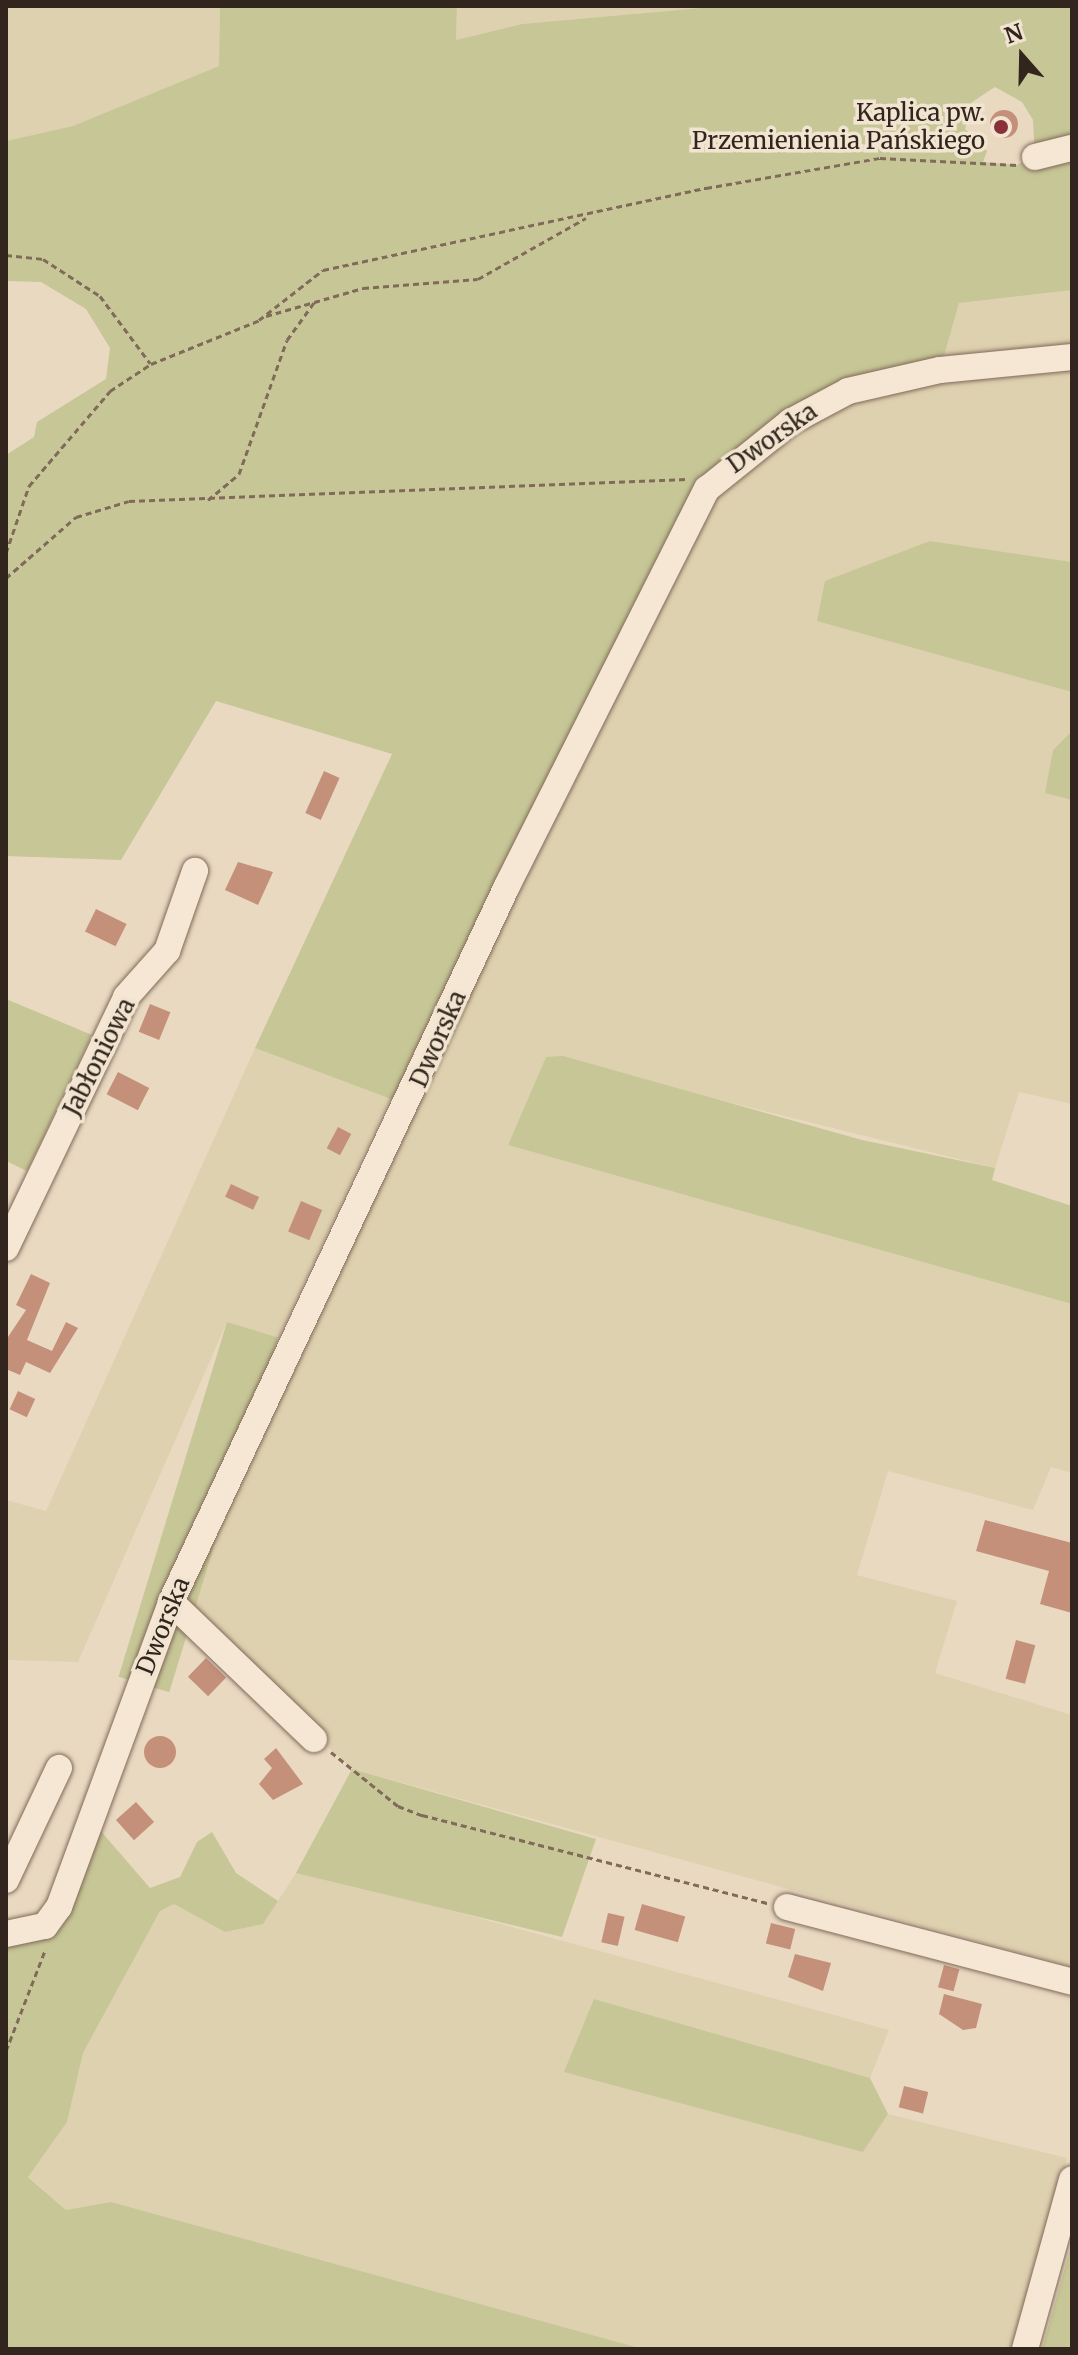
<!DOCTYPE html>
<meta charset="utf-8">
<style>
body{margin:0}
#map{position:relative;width:1078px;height:2355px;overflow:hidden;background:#e9d9c1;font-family:Merriweather,serif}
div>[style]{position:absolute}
.farmland>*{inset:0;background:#ded1af}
.green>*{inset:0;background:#c6c696;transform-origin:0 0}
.building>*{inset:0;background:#c4907a;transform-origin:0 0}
.round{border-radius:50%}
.path>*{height:3px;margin-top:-1.5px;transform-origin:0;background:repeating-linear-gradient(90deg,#816a5a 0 6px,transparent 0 10px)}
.roads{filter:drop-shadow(0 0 2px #816a5a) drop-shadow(0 0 2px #816a5a)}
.minor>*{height:26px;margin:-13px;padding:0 13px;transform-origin:13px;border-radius:13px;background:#f5e7d3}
.dots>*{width:22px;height:22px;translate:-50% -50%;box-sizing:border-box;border:4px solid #f1e4d0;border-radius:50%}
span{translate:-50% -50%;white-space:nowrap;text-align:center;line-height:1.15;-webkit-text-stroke:7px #f1e4d0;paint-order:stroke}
.poi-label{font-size:24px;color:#32251d}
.right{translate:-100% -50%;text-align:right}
.street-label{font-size:24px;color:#32251d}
.frame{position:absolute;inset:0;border:8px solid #32251d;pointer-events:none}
.north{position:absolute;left:982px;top:16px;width:80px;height:80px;-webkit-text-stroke:6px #f1e4d0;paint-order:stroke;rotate:340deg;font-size:22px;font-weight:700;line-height:32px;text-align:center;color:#32251d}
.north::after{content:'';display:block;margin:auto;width:28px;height:36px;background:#32251d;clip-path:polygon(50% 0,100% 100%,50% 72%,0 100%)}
</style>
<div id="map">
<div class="farmland">
<div style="clip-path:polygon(6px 6px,220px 6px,219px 66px,73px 126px,6px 141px)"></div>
<div style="clip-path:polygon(457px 6px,723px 6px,522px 24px,456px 40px)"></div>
<div style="clip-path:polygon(1072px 290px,1072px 349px,942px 363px,959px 303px)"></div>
<div style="clip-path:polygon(1072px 364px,1072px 562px,930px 541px,818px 620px,1072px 692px,1072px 731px,1053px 750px,1046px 793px,1072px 800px,1072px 1104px,1019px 1092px,995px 1168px,546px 1057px,508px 1145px,1072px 1304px,1072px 1473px,1051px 1467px,1033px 1510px,888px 1471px,857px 1575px,957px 1601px,935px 1673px,1072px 1715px,1072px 1967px,352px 1769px,178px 1608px,515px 891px,716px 496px,801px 424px,885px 388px)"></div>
<div style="clip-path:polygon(255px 1048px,390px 1098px,278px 1338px,227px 1322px,78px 1662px,6px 1660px,6px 1500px,46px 1511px)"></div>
<div style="clip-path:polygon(307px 1871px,889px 2030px,870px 2078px,594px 1999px,863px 2152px,888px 2114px,1067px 2158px,1013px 2349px,643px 2349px,111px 2202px,66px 2210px,28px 2176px,67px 2122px,83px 2053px,160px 1911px,174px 1904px,225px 1932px,263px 1924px,296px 1873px)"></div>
</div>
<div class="green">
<div style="clip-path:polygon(evenodd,220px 6px,457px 6px,456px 40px,522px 24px,723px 6px,1072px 6px,1072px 290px,959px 303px,942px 363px,870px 377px,705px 479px,402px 1103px,255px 1048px,392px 754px,216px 701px,121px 860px,6px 856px,6px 455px,34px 437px,37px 422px,106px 379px,110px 348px,86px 309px,41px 282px,6px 281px,6px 141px,73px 126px,219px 66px,220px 6px,995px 87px,1022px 102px,1033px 120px,1035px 157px,1017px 165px,983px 162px,987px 151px,965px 129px,972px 102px,995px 87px)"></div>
<div style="clip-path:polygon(930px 541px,1072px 562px,1072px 692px,817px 621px,825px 581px)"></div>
<div style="clip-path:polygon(1072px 731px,1072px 800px,1045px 793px,1053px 750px)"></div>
<div style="clip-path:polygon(6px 999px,92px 1035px,27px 1171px,6px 1161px)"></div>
<div style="clip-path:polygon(563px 1056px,862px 1140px,995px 1168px,992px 1180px,1072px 1206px,1072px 1304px,508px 1145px,546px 1057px)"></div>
<div style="left:227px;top:1322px;width:53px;height:371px;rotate:17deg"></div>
<div style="clip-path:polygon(352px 1769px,596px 1839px,562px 1937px,296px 1873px)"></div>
<div style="clip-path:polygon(99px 1829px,150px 1888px,180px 1877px,197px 1842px,212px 1832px,236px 1873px,278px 1901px,263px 1924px,225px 1932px,174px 1904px,160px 1911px,83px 2053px,67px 2122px,28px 2177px,66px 2210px,111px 2202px,643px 2349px,6px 2349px,6px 1941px,25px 1942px)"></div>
<div style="clip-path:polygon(594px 1999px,870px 2078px,888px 2114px,863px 2152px,564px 2072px)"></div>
<div style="clip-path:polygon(1072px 2243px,1072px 2349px,1042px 2349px)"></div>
</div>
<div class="building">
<div class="round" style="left:990px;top:110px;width:28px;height:28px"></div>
<div style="left:324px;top:771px;width:17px;height:46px;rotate:24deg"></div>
<div style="clip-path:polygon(238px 862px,273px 872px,258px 905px,225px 890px)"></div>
<div style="left:96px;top:909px;width:34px;height:25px;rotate:26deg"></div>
<div style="left:150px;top:1004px;width:22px;height:30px;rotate:22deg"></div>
<div style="left:118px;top:1072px;width:35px;height:25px;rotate:27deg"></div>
<div style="left:338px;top:1127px;width:15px;height:24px;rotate:28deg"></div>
<div style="left:231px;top:1184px;width:31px;height:14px;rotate:25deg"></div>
<div style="left:301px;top:1201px;width:23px;height:33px;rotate:23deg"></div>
<div style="clip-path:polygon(31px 1274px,50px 1283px,27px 1340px,52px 1351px,66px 1322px,78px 1328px,50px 1373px,26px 1362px,20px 1375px,6px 1369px,6px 1340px,26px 1310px,16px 1305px)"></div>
<div style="left:18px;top:1391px;width:19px;height:20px;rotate:25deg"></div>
<div style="clip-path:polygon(985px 1520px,1072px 1543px,1072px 1613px,1040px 1604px,1049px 1571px,976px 1551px)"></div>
<div style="left:1016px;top:1640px;width:20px;height:40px;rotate:15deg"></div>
<div style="left:206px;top:1658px;width:28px;height:26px;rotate:44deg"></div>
<div class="round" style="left:144px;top:1736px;width:32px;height:32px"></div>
<div style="clip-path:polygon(276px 1748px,303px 1784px,273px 1800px,259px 1784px,272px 1768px,264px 1759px)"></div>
<div style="left:136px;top:1802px;width:27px;height:27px;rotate:48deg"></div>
<div style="left:642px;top:1904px;width:45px;height:27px;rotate:16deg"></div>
<div style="left:608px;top:1913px;width:17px;height:30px;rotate:13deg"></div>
<div style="left:771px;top:1923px;width:25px;height:21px;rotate:14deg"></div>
<div style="clip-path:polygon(795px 1954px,831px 1963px,823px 1991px,788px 1977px)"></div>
<div style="left:944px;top:1965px;width:16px;height:23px;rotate:15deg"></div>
<div style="clip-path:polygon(944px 1994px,982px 2004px,976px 2028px,963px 2030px,939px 2014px)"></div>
<div style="left:904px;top:2086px;width:25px;height:22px;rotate:14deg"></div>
</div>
<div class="path">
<div style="left:6px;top:255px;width:37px;rotate:6deg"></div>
<div style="left:43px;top:259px;width:68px;rotate:33deg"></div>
<div style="left:100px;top:296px;width:84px;rotate:53.3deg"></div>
<div style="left:266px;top:316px;width:101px;rotate:-16.1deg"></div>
<div style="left:363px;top:288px;width:115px;rotate:-4.5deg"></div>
<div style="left:478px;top:279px;width:124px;rotate:-29.5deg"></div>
<div style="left:259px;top:320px;width:81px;rotate:-38deg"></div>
<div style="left:323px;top:270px;width:392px;rotate:-12.1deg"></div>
<div style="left:706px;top:188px;width:177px;rotate:-9.8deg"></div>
<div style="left:880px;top:158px;width:137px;rotate:2.9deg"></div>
<div style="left:208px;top:500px;width:40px;rotate:-40deg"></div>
<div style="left:239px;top:474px;width:142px;rotate:-70.3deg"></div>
<div style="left:287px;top:340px;width:48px;rotate:-54.3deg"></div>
<div style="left:6px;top:553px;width:71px;rotate:-71.1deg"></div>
<div style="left:29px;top:486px;width:125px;rotate:-49.5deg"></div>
<div style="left:110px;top:391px;width:49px;rotate:-33.4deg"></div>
<div style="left:151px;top:364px;width:118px;rotate:-22deg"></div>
<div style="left:6px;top:578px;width:93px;rotate:-41.1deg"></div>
<div style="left:76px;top:517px;width:55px;rotate:-16.8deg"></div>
<div style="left:129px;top:501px;width:559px;rotate:-2.25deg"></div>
<div style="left:331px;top:1752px;width:86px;rotate:38.9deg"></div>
<div style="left:398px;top:1806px;width:26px;rotate:21deg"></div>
<div style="left:422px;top:1815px;width:357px;rotate:14.3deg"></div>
<div style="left:6px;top:2051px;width:110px;rotate:-68.8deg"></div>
</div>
<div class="roads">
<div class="minor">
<div style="left:1035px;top:157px;width:38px;rotate:-14deg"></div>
<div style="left:6px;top:1248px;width:278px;rotate:-64.4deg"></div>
<div style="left:126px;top:997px;width:62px;rotate:-48.3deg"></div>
<div style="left:167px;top:951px;width:85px;rotate:-70.7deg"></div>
<div style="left:171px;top:1602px;width:198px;rotate:43.8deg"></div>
<div style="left:6px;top:1880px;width:124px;rotate:-64.7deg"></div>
<div style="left:787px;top:1907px;width:295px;rotate:14.7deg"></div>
<div style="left:6px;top:1934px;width:40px;rotate:-12deg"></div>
<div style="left:45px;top:1926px;width:24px;rotate:-54deg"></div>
<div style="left:59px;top:1907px;width:325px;rotate:-69.8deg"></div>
<div style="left:171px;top:1602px;width:791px;rotate:-64.86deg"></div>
<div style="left:507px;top:886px;width:445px;rotate:-63.3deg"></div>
<div style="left:707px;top:489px;width:107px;rotate:-38.9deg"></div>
<div style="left:790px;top:422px;width:66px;rotate:-28.1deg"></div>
<div style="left:848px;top:391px;width:94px;rotate:-12.9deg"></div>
<div style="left:940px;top:370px;width:133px;rotate:-5.6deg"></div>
<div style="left:1025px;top:2349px;width:176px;rotate:-74.5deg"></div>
</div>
</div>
<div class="dots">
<div style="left:1001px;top:127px;background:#8a303b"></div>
</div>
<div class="poi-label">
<span class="right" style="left:985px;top:127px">Kaplica pw.<br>Przemienienia Pańskiego</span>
</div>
<div class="street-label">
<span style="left:772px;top:438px;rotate:-35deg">Dworska</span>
<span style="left:438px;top:1039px;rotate:-66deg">Dworska</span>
<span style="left:99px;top:1057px;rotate:-63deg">Jabłoniowa</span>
<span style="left:163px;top:1626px;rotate:-68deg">Dworska</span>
</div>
<div class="frame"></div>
<div class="north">N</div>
</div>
